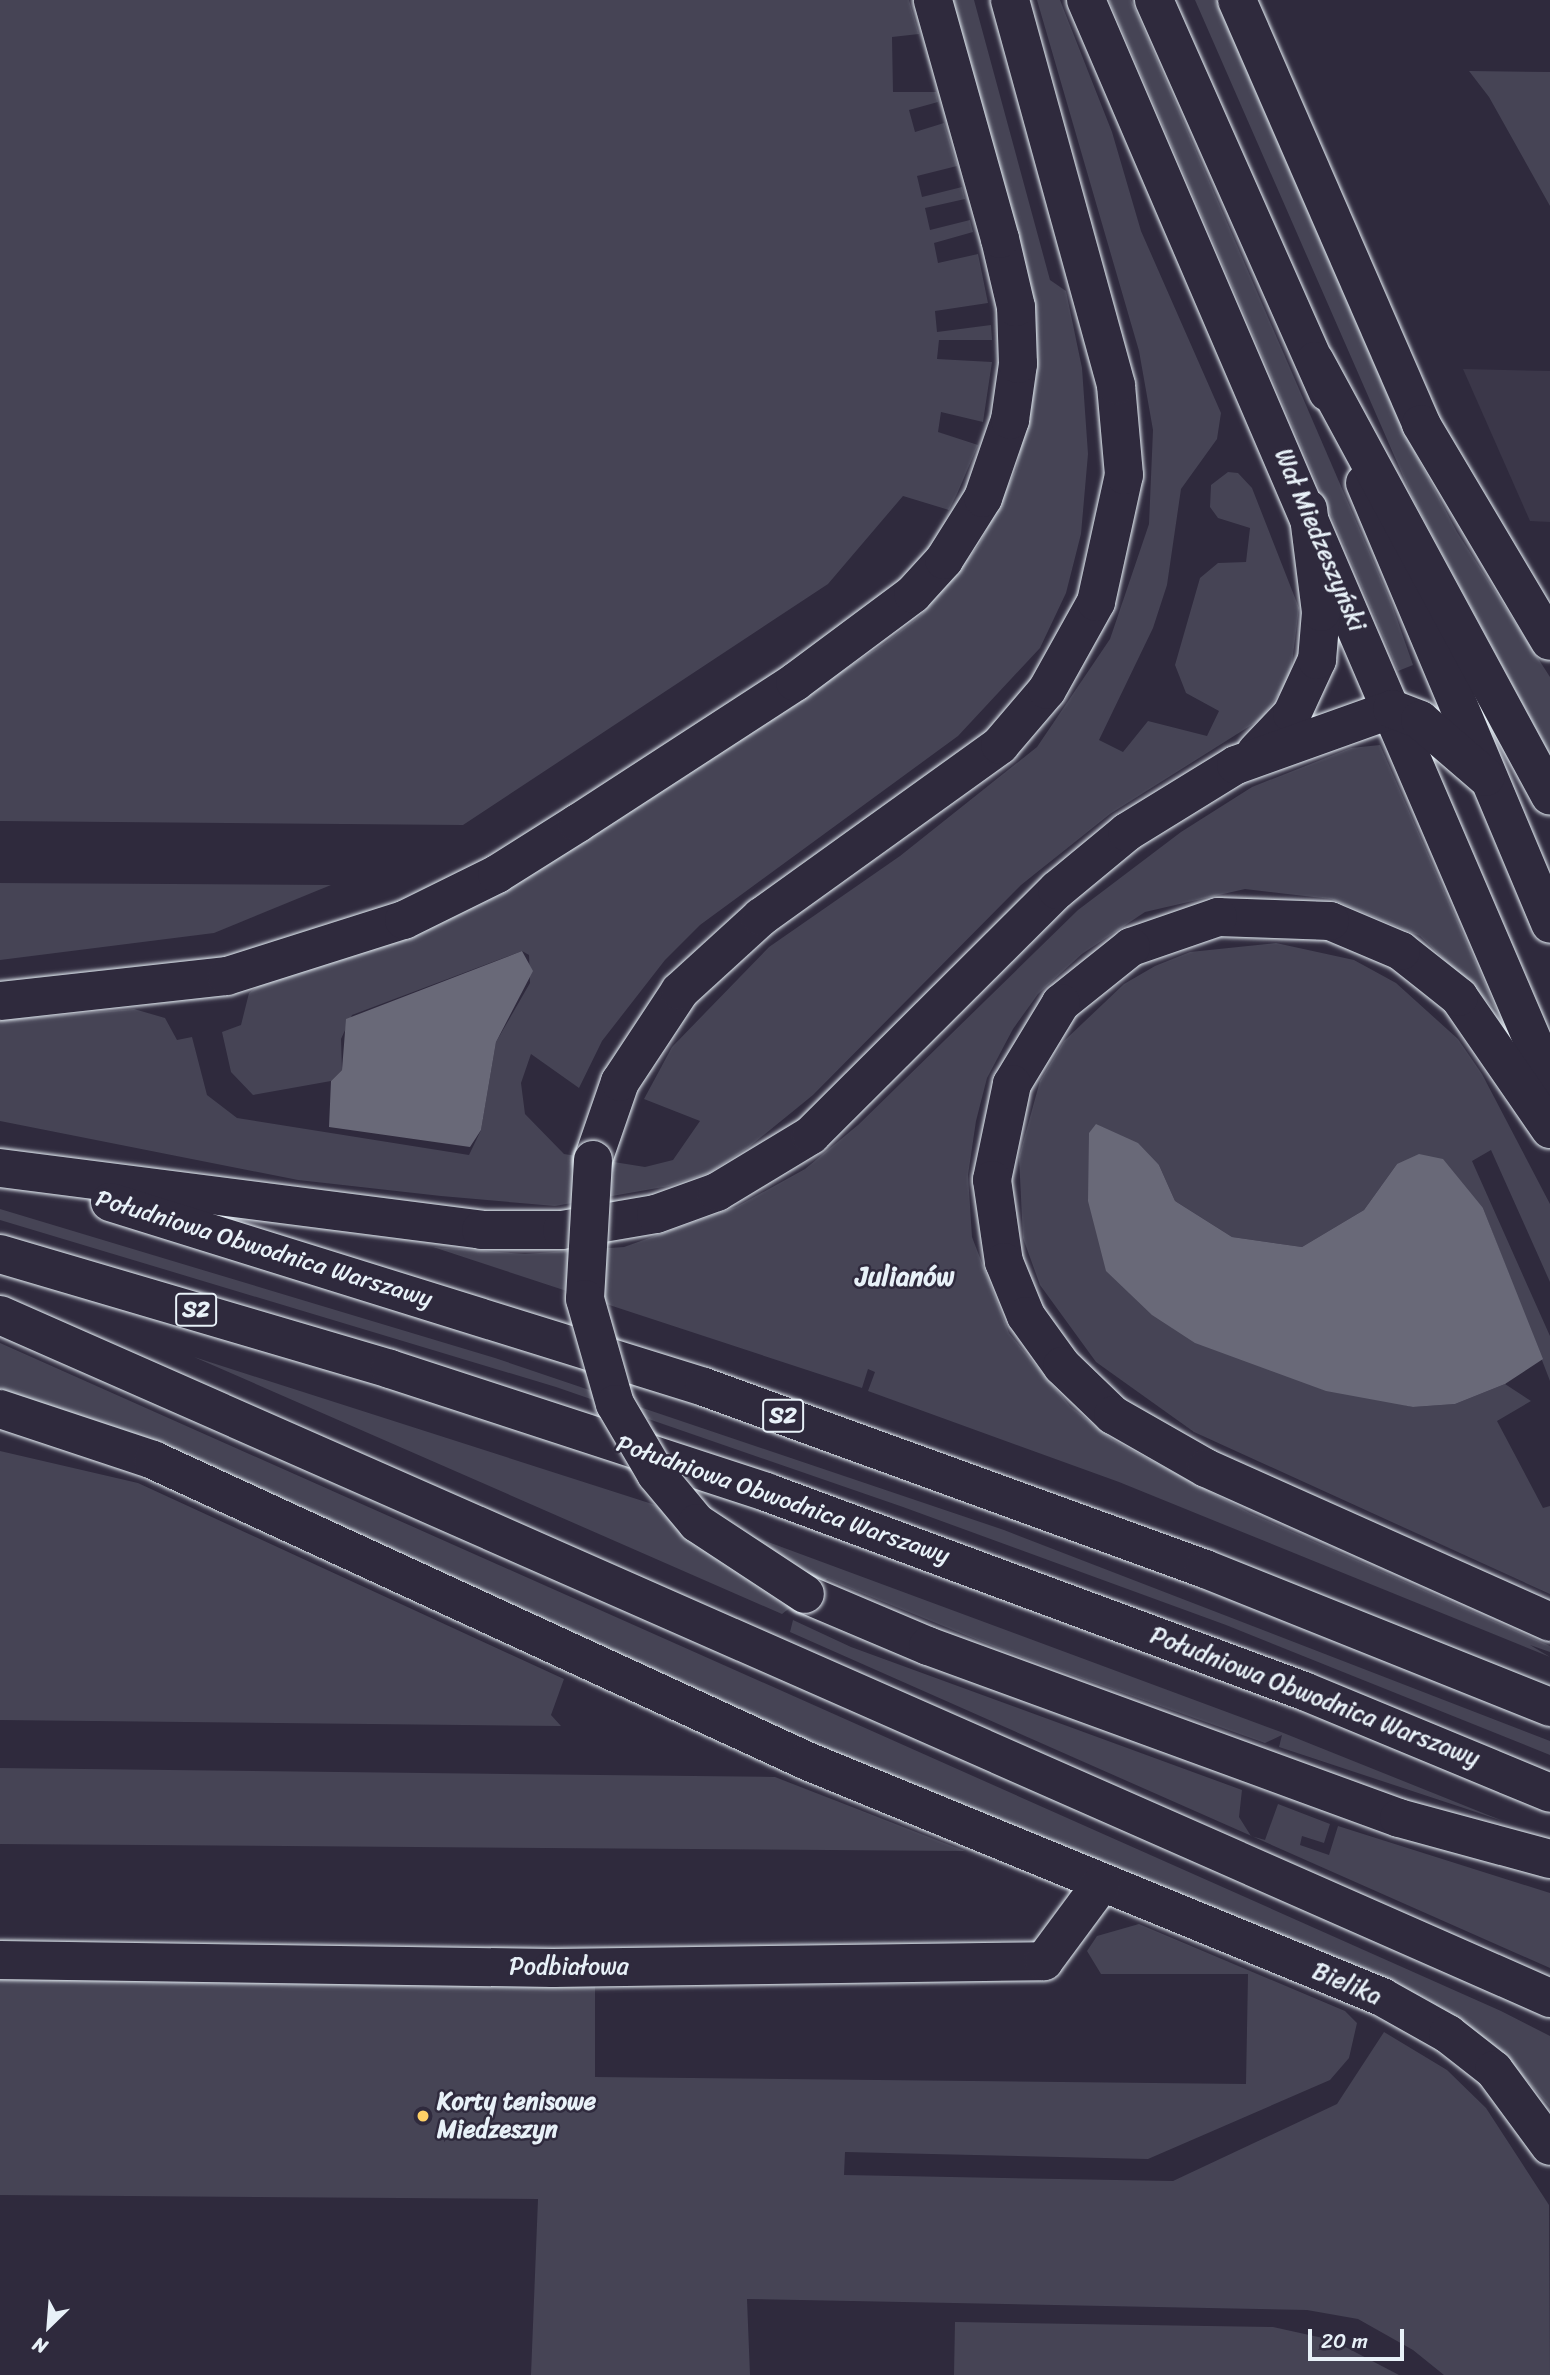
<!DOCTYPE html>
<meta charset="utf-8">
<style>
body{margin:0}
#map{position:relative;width:1550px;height:2375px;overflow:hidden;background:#2f2a3d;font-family:Sriracha,sans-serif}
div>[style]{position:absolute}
.built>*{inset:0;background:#3b3749}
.green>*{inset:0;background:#464455}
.water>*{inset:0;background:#696978}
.roads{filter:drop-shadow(0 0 2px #e8f1f8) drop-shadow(0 0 2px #e8f1f8)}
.minor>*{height:38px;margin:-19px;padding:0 19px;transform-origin:19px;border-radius:19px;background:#2f2a3d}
.secondary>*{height:38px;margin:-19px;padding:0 19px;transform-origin:19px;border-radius:19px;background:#2f2a3d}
.motorway>*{height:38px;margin:-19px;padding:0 19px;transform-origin:19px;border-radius:19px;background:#2f2a3d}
.bridges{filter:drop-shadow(0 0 2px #e8f1f8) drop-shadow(0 0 2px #e8f1f8)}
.motorway-bridge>*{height:38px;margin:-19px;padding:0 19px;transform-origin:19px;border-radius:19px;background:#2f2a3d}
.dots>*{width:19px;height:19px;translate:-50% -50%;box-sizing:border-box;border:4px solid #2f2a3d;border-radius:50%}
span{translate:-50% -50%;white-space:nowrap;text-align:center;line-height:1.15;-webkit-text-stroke:5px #2f2a3d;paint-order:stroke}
.shield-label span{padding:2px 5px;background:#2f2a3d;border:2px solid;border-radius:5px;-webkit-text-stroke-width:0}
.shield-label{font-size:23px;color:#e8f1f8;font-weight:700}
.street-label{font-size:24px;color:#e8f1f8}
.poi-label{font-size:24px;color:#e8f1f8;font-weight:700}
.left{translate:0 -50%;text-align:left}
.neighbourhood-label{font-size:26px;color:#e8f1f8;font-weight:700}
.north{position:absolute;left:14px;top:2291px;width:70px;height:70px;-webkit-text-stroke:5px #2f2a3d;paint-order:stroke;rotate:205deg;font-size:19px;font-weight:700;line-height:28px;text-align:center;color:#e8f1f8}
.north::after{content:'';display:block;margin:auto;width:24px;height:32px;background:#e8f1f8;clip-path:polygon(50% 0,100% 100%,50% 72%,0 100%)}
.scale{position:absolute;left:1308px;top:2329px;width:96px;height:32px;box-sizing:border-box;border:4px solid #e8f1f8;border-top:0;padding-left:9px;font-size:21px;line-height:24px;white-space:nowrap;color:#e8f1f8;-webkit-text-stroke:5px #2f2a3d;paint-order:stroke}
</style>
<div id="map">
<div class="built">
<div style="clip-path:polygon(1463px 369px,1550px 371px,1550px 522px,1530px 521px)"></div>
</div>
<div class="green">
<div style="clip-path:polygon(0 0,909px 0,919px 34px,892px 37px,893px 92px,936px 92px,938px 102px,909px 110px,915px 132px,944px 123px,957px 166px,917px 176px,922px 197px,962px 187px,965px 199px,925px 208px,930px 230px,970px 220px,973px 232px,934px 243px,938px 263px,978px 254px,988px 303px,935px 311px,937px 332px,991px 325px,992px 340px,939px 340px,937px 359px,992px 362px,983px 422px,941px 412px,938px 432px,978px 445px,957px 494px,949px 510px,903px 496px,828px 584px,463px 825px,0 821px)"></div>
<div style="clip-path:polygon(948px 0,974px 0,1050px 280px,1066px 291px,1082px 368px,1088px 454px,1081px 534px,1066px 593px,1040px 648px,958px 736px,700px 925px,665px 960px,602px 1041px,579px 1088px,531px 1054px,521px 1083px,525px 1114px,564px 1154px,645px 1167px,673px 1160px,700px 1121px,644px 1099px,672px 1047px,769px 947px,900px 856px,1037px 747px,1110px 639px,1149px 524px,1153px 430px,1139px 351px,1037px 0,1060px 0,1112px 132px,1141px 231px,1221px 413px,1217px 439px,1181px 489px,1167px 585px,1153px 628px,1099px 740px,1123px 752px,1148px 721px,1207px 736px,1219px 711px,1186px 693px,1175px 665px,1200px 578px,1218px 563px,1246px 562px,1250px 528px,1218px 518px,1210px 507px,1211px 485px,1228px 472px,1238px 473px,1252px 488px,1299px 608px,1290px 679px,1261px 719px,1110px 814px,1021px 885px,813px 1095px,749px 1147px,709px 1173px,669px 1186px,555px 1206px,441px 1196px,298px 1180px,0 1121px,0 1020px,134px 1009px,165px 1018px,177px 1040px,192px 1037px,207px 1095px,237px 1118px,469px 1155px,481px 1130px,496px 1042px,530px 983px,529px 955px,522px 951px,352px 1015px,341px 1039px,342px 1070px,331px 1081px,253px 1095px,231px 1072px,222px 1032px,241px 1025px,249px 993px,264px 982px,599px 831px,885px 643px,921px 615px,979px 545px,1016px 470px,1036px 378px,1028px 278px)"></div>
<div style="clip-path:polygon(1109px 0,1131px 0,1391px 602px,1413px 665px,1398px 671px)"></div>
<div style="clip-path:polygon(1195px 0,1217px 0,1404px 432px,1457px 532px,1550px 677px,1550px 755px,1414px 501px)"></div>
<div style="clip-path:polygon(1469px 71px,1550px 72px,1550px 206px,1489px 97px)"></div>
<div style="clip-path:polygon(1380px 745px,1497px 1011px,1420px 936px,1331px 899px,1245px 889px,1145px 912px,1082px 954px,1038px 994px,1013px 1029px,987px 1078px,976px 1121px,968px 1175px,972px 1237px,1009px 1333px,1070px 1406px,1113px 1440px,1250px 1513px,1550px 1646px,1550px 1652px,1530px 1645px,1550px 1657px,1119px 1482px,868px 1391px,875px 1372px,868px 1369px,862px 1388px,433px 1247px,525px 1254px,624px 1247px,736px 1207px,805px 1169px,858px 1125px,1078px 910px,1181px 832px,1252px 787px,1351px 748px)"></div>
<div style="clip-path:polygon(0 883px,331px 885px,214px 933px,0 960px)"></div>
<div style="clip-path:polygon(1276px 943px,1354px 960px,1396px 983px,1458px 1039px,1482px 1074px,1550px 1204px,1550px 1282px,1491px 1150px,1472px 1161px,1550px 1336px,1550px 1381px,1483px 1208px,1397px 1164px,1364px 1210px,1302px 1247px,1232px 1237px,1175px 1201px,1159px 1165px,1096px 1124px,1379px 1399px,1413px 1407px,1455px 1404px,1505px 1384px,1531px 1401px,1497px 1421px,1543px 1508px,1550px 1506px,1550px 1594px,1194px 1432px,1096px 1362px,1040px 1285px,1023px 1238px,1019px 1157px,1040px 1081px,1064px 1041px,1124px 984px,1155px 966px,1190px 952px)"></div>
<div style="clip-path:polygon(0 1209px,495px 1358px,1004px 1530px,1550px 1741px,1550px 1755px,1226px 1625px,903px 1507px,556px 1387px,0 1220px)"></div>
<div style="clip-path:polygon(0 1343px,1501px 2011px,1550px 2036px,1550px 2107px,1507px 2058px,1427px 1999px,804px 1742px,0 1396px)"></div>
<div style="clip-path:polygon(194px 1357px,752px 1536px,1281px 1732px,1503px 1821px,1279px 1747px,1282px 1735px,1265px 1743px,1005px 1651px,827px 1579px,782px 1614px)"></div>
<div style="clip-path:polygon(0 1451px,138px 1483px,564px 1679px,551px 1715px,561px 1726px,0 1720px)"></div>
<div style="clip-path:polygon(793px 1620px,851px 1647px,1242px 1790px,1239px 1817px,1251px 1836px,1265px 1840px,1278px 1804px,1330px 1824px,1324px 1843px,1302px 1836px,1300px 1845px,1329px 1855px,1338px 1826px,1550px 1893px,1550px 1968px,790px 1632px)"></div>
<div style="clip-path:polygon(0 1768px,775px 1777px,965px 1851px,0 1844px)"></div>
<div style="clip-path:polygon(1139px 1924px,1345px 2011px,1357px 2023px,1349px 2058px,1330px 2080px,1148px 2159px,845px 2152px,844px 2175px,1173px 2181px,1337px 2104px,1384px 2032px,1447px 2070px,1486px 2108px,1549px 2205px,1550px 2375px,1444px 2375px,1413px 2350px,1358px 2319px,1307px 2310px,747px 2299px,750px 2375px,531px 2375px,538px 2199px,0 2195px,0 1980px,595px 1976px,595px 2077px,1246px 2084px,1248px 1974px,1101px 1974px,1087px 1951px,1097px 1936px)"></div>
<div style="clip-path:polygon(955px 2322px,1273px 2327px,1332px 2340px,1399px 2375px,954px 2375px)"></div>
</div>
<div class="water">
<div style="clip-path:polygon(522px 951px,533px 971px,496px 1042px,481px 1130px,470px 1147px,329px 1127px,331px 1081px,342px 1070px,346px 1019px)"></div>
<div style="clip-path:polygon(1096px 1124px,1138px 1143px,1159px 1165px,1175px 1201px,1232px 1237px,1302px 1247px,1364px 1210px,1397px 1164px,1419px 1154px,1443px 1159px,1483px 1208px,1543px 1359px,1505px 1384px,1455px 1404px,1413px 1407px,1326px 1391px,1195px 1343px,1152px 1315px,1106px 1271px,1088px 1201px,1089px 1133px)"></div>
</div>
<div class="roads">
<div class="minor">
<div style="left:1237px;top:0;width:462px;rotate:66.5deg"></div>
<div style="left:1421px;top:424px;width:252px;rotate:59.3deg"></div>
<div style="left:0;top:1001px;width:228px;rotate:-6.3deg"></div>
<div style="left:227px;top:976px;width:186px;rotate:-17.6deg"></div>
<div style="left:404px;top:920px;width:104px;rotate:-26.3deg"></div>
<div style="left:497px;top:874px;width:96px;rotate:-32.2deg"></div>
<div style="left:578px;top:823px;width:259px;rotate:-33deg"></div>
<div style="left:795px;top:682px;width:147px;rotate:-36.7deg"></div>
<div style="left:913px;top:594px;width:46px;rotate:-47.6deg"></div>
<div style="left:944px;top:560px;width:73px;rotate:-57.8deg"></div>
<div style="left:983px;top:498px;width:83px;rotate:-70.9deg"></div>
<div style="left:1010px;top:420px;width:57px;rotate:-81.9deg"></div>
<div style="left:1018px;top:364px;width:57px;rotate:-92deg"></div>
<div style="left:1016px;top:307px;width:70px;rotate:-103.2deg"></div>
<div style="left:1000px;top:239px;width:248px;rotate:-105.7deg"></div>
<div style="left:0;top:1409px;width:161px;rotate:18.4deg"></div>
<div style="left:153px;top:1460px;width:720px;rotate:24.71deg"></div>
<div style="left:807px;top:1761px;width:622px;rotate:22.31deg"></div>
<div style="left:1382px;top:1997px;width:76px;rotate:29.3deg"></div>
<div style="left:1448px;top:2034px;width:58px;rotate:38deg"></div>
<div style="left:1494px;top:2070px;width:94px;rotate:53.6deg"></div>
<div style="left:0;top:1960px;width:553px;rotate:0.83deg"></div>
<div style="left:553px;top:1968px;width:491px;rotate:-0.8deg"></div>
<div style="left:1044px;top:1961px;width:96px;rotate:-53.5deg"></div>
</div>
<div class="secondary">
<div style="left:1086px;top:0;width:1176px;rotate:66.77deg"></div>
<div style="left:1154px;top:0;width:429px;rotate:66.1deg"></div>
<div style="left:1365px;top:483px;width:478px;rotate:67.2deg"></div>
</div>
<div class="motorway">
<div style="left:1315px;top:361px;width:494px;rotate:61.6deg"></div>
<div style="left:1256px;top:752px;width:52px;rotate:-46.5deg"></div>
<div style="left:1292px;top:714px;width:60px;rotate:-65.2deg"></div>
<div style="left:1317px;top:660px;width:48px;rotate:-85.2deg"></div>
<div style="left:1321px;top:612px;width:104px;rotate:-97.2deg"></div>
<div style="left:1550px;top:1129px;width:160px;rotate:-124.6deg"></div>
<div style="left:1459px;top:997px;width:74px;rotate:-141.6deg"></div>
<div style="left:1401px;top:951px;width:77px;rotate:-157.1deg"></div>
<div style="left:1330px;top:921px;width:112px;rotate:-178deg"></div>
<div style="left:1218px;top:917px;width:92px;rotate:161deg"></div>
<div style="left:1131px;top:947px;width:90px;rotate:141.3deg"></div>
<div style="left:1061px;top:1003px;width:95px;rotate:121.2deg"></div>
<div style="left:1012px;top:1084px;width:98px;rotate:101.8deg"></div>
<div style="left:992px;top:1180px;width:83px;rotate:81.7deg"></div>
<div style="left:1004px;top:1262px;width:58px;rotate:67.8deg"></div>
<div style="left:1026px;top:1316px;width:62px;rotate:54.2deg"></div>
<div style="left:1062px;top:1366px;width:71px;rotate:43.9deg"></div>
<div style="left:1113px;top:1415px;width:107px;rotate:29.7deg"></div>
<div style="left:1206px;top:1468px;width:377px;rotate:24.1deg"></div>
<div style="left:593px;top:1160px;width:83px;rotate:-70.9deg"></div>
<div style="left:620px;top:1082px;width:109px;rotate:-56.6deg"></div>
<div style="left:680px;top:991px;width:110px;rotate:-42.4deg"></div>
<div style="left:761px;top:917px;width:294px;rotate:-35.7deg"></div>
<div style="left:1000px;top:745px;width:72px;rotate:-49.5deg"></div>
<div style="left:1047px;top:690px;width:101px;rotate:-60.9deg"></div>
<div style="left:1096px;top:602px;width:130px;rotate:-77.6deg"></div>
<div style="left:1124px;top:475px;width:90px;rotate:-95.1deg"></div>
<div style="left:1116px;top:385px;width:399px;rotate:-105.4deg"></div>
<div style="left:0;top:1168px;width:485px;rotate:7.3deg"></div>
<div style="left:481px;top:1230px;width:81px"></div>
<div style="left:562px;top:1230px;width:95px;rotate:-9.7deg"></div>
<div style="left:656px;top:1214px;width:65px;rotate:-19.8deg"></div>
<div style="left:717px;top:1192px;width:110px;rotate:-31.2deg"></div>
<div style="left:811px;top:1135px;width:347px;rotate:-44.9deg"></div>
<div style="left:1057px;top:890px;width:91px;rotate:-39.6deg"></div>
<div style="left:1127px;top:832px;width:128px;rotate:-31.6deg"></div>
<div style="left:1236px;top:765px;width:166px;rotate:-19.7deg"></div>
<div style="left:1392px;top:709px;width:30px;rotate:21deg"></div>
<div style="left:1420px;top:720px;width:87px;rotate:40.8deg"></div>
<div style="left:110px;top:1202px;width:622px;rotate:17.3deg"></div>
<div style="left:704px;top:1387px;width:533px;rotate:19.96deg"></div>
<div style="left:1205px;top:1569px;width:372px;rotate:21.8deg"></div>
<div style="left:0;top:1254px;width:407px;rotate:16.4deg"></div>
<div style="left:390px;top:1369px;width:396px;rotate:18.1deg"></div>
<div style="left:766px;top:1492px;width:574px;rotate:20.3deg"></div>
<div style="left:1304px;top:1691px;width:266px;rotate:22.5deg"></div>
<div style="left:0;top:1315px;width:1694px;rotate:23.78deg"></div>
<div style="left:805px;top:1594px;width:134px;rotate:22.9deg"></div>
<div style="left:928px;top:1646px;width:501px;rotate:20.06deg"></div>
<div style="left:1399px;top:1818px;width:156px;rotate:15.2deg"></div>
</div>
</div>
<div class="bridges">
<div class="motorway-bridge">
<div style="left:593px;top:1160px;width:139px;rotate:93.3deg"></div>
<div style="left:585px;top:1299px;width:109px;rotate:74.1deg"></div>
<div style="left:615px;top:1404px;width:81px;rotate:59.6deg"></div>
<div style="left:656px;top:1474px;width:64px;rotate:50.1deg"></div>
<div style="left:697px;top:1523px;width:129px;rotate:33.3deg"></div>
</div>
</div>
<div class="dots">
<div style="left:423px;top:2116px;background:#ffd166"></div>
</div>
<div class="shield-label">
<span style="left:196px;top:1310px">S2</span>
<span style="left:783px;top:1416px">S2</span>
</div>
<div class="street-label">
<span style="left:1320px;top:540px;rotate:67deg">Wał Miedzeszyński</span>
<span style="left:264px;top:1249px;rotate:17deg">Południowa Obwodnica Warszawy</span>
<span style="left:783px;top:1500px;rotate:19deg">Południowa Obwodnica Warszawy</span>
<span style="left:1315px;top:1697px;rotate:21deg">Południowa Obwodnica Warszawy</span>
<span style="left:569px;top:1967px">Podbiałowa</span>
<span style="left:1347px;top:1984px;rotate:23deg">Bielika</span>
</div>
<div class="poi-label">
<span class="left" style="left:437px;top:2116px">Korty tenisowe<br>Miedzeszyn</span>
</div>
<div class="neighbourhood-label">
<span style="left:905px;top:1277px">Julianów</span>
</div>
<div class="north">N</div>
<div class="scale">20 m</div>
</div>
